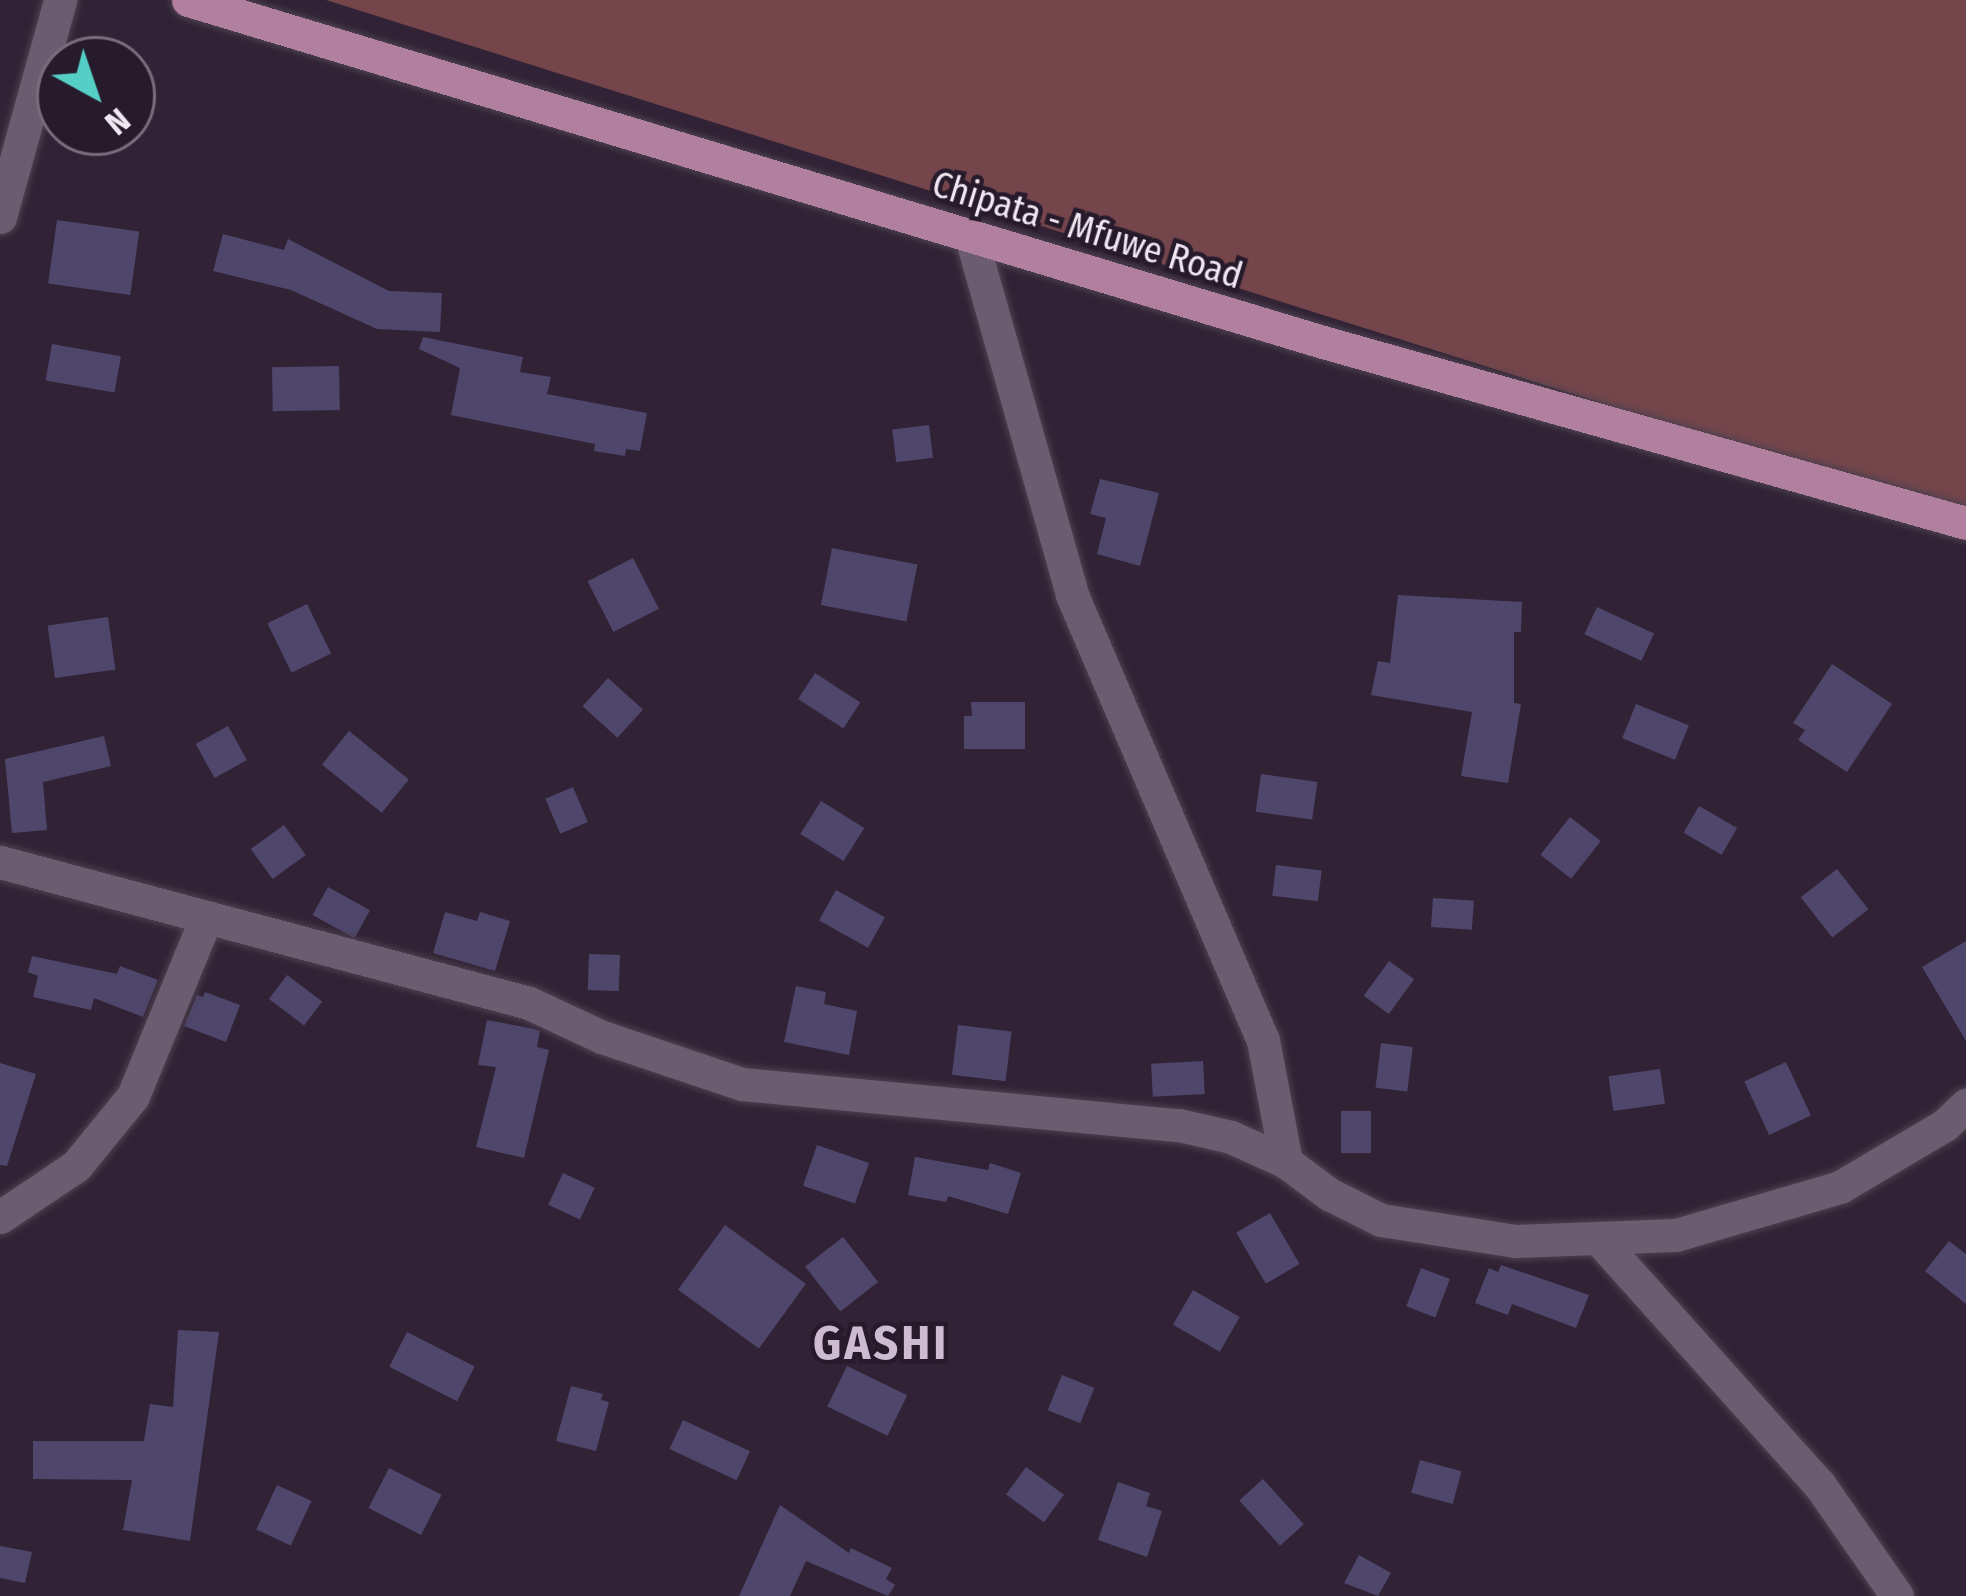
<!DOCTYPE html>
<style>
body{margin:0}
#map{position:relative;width:1966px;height:1596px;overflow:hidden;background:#312335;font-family:"Fira Sans Condensed",sans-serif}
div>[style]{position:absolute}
.forest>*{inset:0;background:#74464c}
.building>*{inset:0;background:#4f466c;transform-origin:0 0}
.roads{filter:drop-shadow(0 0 3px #4d414f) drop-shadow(0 0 3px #4d414f)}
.minor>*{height:33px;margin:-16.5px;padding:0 16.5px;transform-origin:16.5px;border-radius:16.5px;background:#6c5c6f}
.primary>*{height:33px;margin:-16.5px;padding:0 16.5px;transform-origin:16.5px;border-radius:16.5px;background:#b0809e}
span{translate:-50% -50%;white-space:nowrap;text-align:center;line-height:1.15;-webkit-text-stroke:9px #271a2b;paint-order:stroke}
.street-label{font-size:36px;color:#f0e7f2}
.district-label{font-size:48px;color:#cdbbd1;font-weight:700;letter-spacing:3px}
.north{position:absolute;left:36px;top:36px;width:120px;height:120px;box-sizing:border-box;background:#271a2b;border:3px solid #776c7b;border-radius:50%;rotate:140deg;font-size:33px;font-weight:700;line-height:48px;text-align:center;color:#f0e7f2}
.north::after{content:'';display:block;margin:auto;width:42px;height:54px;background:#55cec5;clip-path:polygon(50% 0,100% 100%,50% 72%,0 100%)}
</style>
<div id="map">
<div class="forest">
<div style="clip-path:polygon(326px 0,1966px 0,1966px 518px)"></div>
</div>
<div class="building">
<div style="left:57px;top:220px;width:83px;height:64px;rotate:8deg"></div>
<div style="clip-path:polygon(223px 234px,284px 250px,288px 239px,389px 291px,442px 293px,440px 332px,377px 329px,291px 290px,213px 271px)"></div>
<div style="clip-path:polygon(423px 337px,523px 357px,520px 372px,551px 377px,547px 394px,647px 413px,640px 451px,626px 449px,625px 456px,594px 451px,595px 444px,451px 415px,460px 368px,419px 349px)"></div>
<div style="left:52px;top:344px;width:70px;height:37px;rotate:10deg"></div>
<div style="left:339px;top:366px;width:44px;height:67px;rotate:89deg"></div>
<div style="left:929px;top:425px;width:33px;height:37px;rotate:83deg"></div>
<div style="clip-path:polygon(1100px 479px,1159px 493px,1140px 566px,1097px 554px,1106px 518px,1090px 514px)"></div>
<div style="left:832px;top:548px;width:87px;height:58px;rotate:11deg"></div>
<div style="left:633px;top:558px;width:57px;height:51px;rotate:63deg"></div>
<div style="clip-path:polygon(1398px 595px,1522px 602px,1521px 632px,1514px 632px,1514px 703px,1521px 704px,1508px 783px,1461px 776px,1472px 712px,1371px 695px,1378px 661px,1390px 663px)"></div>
<div style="left:307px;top:604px;width:55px;height:44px;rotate:64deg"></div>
<div style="left:1597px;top:607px;width:63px;height:30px;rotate:25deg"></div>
<div style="left:108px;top:617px;width:53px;height:61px;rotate:82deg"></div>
<div style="clip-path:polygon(1832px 664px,1892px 704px,1847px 772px,1798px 740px,1805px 730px,1793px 723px)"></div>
<div style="left:815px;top:673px;width:54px;height:31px;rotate:33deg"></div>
<div style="left:608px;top:678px;width:47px;height:38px;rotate:42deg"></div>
<div style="clip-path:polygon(971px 702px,1025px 702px,1025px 749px,964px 749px,964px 716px,972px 716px)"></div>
<div style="left:1636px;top:704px;width:57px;height:37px;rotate:22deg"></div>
<div style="left:228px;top:726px;width:39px;height:37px;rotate:61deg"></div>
<div style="left:349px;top:731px;width:77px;height:43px;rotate:39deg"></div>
<div style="clip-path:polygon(104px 736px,111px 766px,43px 782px,47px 830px,12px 833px,5px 759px)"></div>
<div style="left:1261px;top:774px;width:57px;height:38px;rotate:8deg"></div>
<div style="left:573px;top:787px;width:38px;height:30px;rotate:67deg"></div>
<div style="left:821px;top:801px;width:51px;height:39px;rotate:32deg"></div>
<div style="left:1699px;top:806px;width:44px;height:31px;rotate:30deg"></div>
<div style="left:1570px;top:817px;width:39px;height:48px;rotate:38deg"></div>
<div style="left:284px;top:825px;width:37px;height:41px;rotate:54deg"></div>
<div style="left:1276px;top:865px;width:46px;height:31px;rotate:7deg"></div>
<div style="left:1837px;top:869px;width:51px;height:46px;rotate:52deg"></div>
<div style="left:328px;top:887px;width:48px;height:32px;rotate:29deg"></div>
<div style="left:836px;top:890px;width:56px;height:35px;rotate:29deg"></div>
<div style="left:1433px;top:898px;width:41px;height:29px;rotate:4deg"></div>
<div style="clip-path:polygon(445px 912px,477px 921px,480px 912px,510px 921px,495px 971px,433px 953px)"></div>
<div style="clip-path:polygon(1966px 941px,1966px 1041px,1922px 967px)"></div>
<div style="left:589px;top:954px;width:31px;height:36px;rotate:2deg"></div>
<div style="clip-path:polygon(32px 956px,117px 974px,120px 966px,158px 980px,143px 1017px,94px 998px,91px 1010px,33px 997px,38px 976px,28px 972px)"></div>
<div style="left:1389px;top:961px;width:31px;height:43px;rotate:36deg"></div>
<div style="left:287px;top:975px;width:44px;height:30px;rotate:37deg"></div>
<div style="clip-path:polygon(796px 986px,826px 992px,824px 1004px,857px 1011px,849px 1055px,784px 1042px)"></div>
<div style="clip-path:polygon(205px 992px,240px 1005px,226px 1042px,184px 1026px,197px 995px,203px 997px)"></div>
<div style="clip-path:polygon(487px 1020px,535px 1029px,540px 1031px,537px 1047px,549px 1050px,524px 1158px,476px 1147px,496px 1067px,478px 1065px)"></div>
<div style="left:958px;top:1025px;width:54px;height:50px;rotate:7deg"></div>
<div style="left:1381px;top:1043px;width:32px;height:45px;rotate:7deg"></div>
<div style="left:1203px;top:1061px;width:33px;height:52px;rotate:87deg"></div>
<div style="left:1786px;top:1062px;width:59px;height:46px;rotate:65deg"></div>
<div style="clip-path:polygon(0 1063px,36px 1074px,7px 1166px,0 1165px)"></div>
<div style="left:1660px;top:1069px;width:35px;height:52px;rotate:82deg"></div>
<div style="left:1341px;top:1111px;width:30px;height:42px"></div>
<div style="left:817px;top:1145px;width:55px;height:43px;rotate:19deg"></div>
<div style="clip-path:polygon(915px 1157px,988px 1170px,990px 1163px,1021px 1173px,1008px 1214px,948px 1196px,946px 1202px,908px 1195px)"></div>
<div style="left:563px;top:1173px;width:35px;height:35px;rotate:25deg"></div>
<div style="left:1270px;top:1213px;width:59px;height:39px;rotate:60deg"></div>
<div style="left:725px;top:1225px;width:100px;height:80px;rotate:36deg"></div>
<div style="left:843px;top:1237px;width:57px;height:48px;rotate:52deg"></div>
<div style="clip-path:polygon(1949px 1241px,1966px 1254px,1966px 1304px,1925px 1271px)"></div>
<div style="clip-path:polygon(1501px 1265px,1589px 1295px,1576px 1328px,1512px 1304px,1508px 1315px,1475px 1303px,1489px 1268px,1498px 1272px)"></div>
<div style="left:1421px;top:1268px;width:31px;height:41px;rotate:21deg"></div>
<div style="left:1193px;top:1290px;width:54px;height:40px;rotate:30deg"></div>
<div style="clip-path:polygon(178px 1330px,219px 1332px,190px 1541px,123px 1530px,132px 1480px,33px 1479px,33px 1441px,144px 1441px,150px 1404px,173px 1407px)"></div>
<div style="left:407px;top:1332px;width:76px;height:39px;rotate:27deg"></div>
<div style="left:847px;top:1366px;width:67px;height:45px;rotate:26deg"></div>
<div style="left:1062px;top:1375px;width:35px;height:38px;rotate:22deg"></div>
<div style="clip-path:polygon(571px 1386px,603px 1394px,601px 1400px,609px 1402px,596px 1451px,556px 1441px)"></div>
<div style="left:683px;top:1420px;width:74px;height:32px;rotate:25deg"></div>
<div style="left:1420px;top:1460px;width:43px;height:34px;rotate:15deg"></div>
<div style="left:1026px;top:1467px;width:47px;height:34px;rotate:36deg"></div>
<div style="left:389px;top:1468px;width:59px;height:45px;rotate:27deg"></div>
<div style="left:1263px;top:1479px;width:61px;height:32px;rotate:48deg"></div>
<div style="clip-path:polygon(1118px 1482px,1150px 1493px,1146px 1506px,1162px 1511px,1147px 1557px,1098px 1540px)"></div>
<div style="left:277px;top:1485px;width:38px;height:49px;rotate:25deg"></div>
<div style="clip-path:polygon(780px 1505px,849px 1553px,851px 1548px,892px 1568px,886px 1579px,895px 1585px,888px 1596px,806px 1561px,790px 1596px,739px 1596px)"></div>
<div style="clip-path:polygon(0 1546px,32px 1552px,25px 1583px,0 1578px)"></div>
<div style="clip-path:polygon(1359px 1555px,1391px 1573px,1378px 1596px,1344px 1583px)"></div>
</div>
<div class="roads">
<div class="minor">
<div style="left:0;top:217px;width:225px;rotate:-74.5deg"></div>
<div style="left:971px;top:237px;width:372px;rotate:74.2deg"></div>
<div style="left:1072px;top:595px;width:484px;rotate:66.8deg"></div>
<div style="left:1263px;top:1040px;width:124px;rotate:79.3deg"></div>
<div style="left:0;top:862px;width:547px;rotate:14.92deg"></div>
<div style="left:529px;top:1003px;width:81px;rotate:25deg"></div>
<div style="left:602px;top:1037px;width:148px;rotate:18.6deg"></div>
<div style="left:742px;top:1084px;width:439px;rotate:5.4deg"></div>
<div style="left:1179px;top:1125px;width:53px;rotate:13deg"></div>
<div style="left:1231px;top:1137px;width:60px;rotate:24.4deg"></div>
<div style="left:1286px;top:1162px;width:54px;rotate:36.7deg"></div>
<div style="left:1329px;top:1194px;width:58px;rotate:26.6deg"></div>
<div style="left:1381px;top:1220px;width:136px;rotate:8.9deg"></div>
<div style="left:1515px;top:1241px;width:161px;rotate:-2.1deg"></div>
<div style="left:1676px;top:1235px;width:171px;rotate:-16.3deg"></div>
<div style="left:1840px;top:1187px;width:122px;rotate:-30.6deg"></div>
<div style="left:1945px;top:1125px;width:29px;rotate:-44deg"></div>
<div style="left:0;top:1217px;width:92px;rotate:-33.9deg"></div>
<div style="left:76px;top:1166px;width:90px;rotate:-50.8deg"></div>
<div style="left:133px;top:1096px;width:192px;rotate:-67.7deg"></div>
<div style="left:1598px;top:1238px;width:331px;rotate:48.1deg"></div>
<div style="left:1819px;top:1484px;width:136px;rotate:55.1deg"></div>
</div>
<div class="primary">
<div style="left:188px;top:0;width:1185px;rotate:16.77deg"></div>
<div style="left:1323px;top:342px;width:668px;rotate:15.72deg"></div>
</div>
</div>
<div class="street-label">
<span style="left:1087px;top:231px;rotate:17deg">Chipata - Mfuwe Road</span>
</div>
<div class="district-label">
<span style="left:881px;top:1344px">GASHI</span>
</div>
<div class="north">N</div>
</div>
